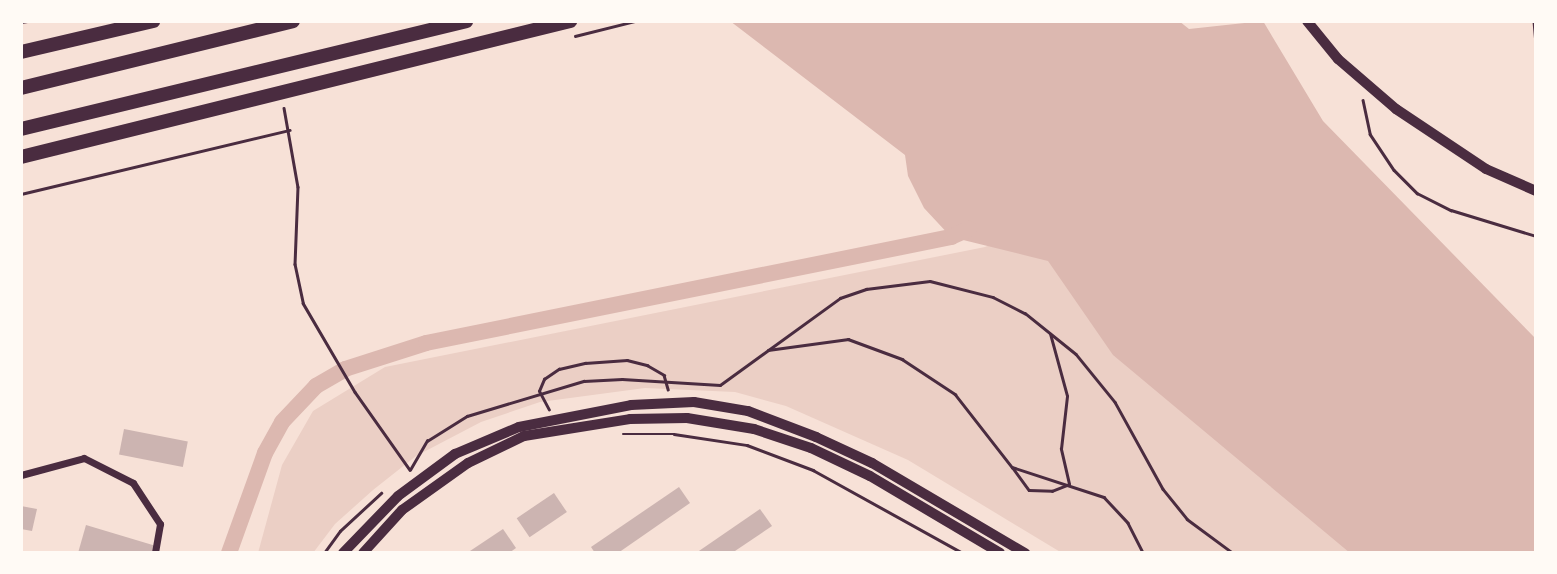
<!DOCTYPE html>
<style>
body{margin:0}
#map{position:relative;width:1557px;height:574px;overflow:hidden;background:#f7e1d7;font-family:Literata,serif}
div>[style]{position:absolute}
.green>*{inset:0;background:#ebcfc5}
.water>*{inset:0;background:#dcb8b0}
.canal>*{height:16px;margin:-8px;padding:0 8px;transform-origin:8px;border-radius:8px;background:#dcb8b0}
.building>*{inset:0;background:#ccb4b1;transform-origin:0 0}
.path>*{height:2.5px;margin:-1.25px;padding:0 1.25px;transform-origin:1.25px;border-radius:1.25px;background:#4a2c40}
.minor>*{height:7px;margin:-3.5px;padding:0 3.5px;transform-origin:3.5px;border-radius:3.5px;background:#4a2c40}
.tertiary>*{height:10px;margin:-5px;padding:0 5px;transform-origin:5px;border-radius:5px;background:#4a2c40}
.primary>*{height:14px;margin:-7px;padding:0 7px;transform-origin:7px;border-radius:7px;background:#4a2c40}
.trunk>*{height:14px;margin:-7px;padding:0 7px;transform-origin:7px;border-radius:7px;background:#4a2c40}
span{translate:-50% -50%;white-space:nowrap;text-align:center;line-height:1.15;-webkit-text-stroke:7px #fffaf5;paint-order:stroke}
.frame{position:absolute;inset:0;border:23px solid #fffaf5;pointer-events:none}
</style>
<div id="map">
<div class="green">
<div style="clip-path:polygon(1030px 226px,1419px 553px,1062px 553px,908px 460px,786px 406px,735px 392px,645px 388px,540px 402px,481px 422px,416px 456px,373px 490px,335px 524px,313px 553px,258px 553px,282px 465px,313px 411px,385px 367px,985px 247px)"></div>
</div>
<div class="water">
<div style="clip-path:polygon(730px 21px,1179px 21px,1189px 29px,1263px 21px,1323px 121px,1536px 339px,1536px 553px,1350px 553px,1113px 355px,1048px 261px,951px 237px,924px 208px,908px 176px,905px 155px)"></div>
</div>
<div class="canal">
<div style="left:229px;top:553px;width:106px;rotate:-70.2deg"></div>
<div style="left:265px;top:453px;width:35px;rotate:-61deg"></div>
<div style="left:282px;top:422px;width:50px;rotate:-46.6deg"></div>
<div style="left:316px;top:386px;width:34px;rotate:-30deg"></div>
<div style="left:345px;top:369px;width:85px;rotate:-17.8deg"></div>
<div style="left:426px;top:343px;width:536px;rotate:-11.41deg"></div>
<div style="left:951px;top:237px;width:20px;rotate:-24deg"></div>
</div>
<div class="building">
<div style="left:124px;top:429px;width:65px;height:26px;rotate:11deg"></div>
<div style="clip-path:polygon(679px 487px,690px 503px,618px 553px,595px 553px,591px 547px)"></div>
<div style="left:554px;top:493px;width:23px;height:45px;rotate:56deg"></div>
<div style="clip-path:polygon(21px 506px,37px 509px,32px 531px,21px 529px)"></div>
<div style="clip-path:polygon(760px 509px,772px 526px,732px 553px,696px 553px)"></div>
<div style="clip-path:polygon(86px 525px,156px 546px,154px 553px,78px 553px)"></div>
<div style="clip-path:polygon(503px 529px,516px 548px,509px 553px,467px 553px)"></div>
</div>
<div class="path">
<div style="left:1534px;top:21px;width:24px;rotate:85deg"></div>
<div style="left:21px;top:22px;width:6px;rotate:-9deg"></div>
<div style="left:575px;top:36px;width:62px;rotate:-14deg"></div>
<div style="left:1363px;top:100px;width:35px;rotate:78deg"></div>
<div style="left:1370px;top:134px;width:43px;rotate:56.3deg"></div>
<div style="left:1394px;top:170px;width:33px;rotate:45deg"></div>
<div style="left:1417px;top:193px;width:38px;rotate:27deg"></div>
<div style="left:1451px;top:210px;width:89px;rotate:17deg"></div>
<div style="left:284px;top:108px;width:80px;rotate:80deg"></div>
<div style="left:298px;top:187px;width:77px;rotate:92.2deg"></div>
<div style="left:295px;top:264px;width:40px;rotate:78deg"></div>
<div style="left:303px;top:303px;width:103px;rotate:59.7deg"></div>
<div style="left:355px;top:392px;width:95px;rotate:54.8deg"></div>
<div style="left:410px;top:470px;width:34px;rotate:-60deg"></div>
<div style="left:427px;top:441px;width:47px;rotate:-32deg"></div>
<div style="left:467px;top:416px;width:122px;rotate:-16.7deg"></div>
<div style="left:584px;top:381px;width:38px;rotate:-3deg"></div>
<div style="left:622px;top:379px;width:98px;rotate:3.5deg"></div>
<div style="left:720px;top:385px;width:148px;rotate:-35.9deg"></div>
<div style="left:840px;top:298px;width:28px;rotate:-19deg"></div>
<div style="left:866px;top:289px;width:64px;rotate:-7.1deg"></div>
<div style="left:930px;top:281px;width:65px;rotate:14.3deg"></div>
<div style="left:993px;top:297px;width:36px;rotate:27deg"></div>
<div style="left:1025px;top:313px;width:65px;rotate:38.8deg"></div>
<div style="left:1076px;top:354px;width:62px;rotate:50.9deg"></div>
<div style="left:1115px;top:402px;width:99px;rotate:61.1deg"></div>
<div style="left:1163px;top:489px;width:38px;rotate:51deg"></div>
<div style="left:1187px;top:519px;width:57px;rotate:36.5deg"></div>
<div style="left:21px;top:194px;width:276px;rotate:-13.4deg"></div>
<div style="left:768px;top:350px;width:81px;rotate:-7.8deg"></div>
<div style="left:848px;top:339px;width:58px;rotate:20.3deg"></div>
<div style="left:902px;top:359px;width:64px;rotate:33.4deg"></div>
<div style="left:955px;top:394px;width:93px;rotate:52deg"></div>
<div style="left:1012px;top:467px;width:97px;rotate:18.1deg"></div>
<div style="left:1104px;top:497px;width:35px;rotate:47deg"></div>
<div style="left:1128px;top:523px;width:34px;rotate:63deg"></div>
<div style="left:549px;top:410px;width:21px;rotate:-118deg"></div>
<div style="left:539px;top:391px;width:13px;rotate:-67deg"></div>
<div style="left:544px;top:379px;width:18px;rotate:-34deg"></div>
<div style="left:559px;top:369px;width:27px;rotate:-13deg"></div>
<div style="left:585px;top:363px;width:42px;rotate:-4.1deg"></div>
<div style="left:627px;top:360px;width:21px;rotate:14deg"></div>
<div style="left:647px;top:365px;width:20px;rotate:30deg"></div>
<div style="left:664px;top:375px;width:15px;rotate:74deg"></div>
<div style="left:623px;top:434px;width:51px"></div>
<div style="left:674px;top:434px;width:74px;rotate:8.6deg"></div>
<div style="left:747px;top:445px;width:71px;rotate:20.7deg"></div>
<div style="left:813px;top:470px;width:171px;rotate:29deg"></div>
<div style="left:1013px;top:468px;width:27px;rotate:54deg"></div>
<div style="left:1029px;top:490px;width:23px;rotate:2deg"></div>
<div style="left:1052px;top:491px;width:18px;rotate:-22deg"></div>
<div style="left:1069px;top:484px;width:36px;rotate:-103deg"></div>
<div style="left:1061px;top:449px;width:53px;rotate:-83.5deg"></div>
<div style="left:1067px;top:396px;width:64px;rotate:-105.3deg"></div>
<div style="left:324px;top:553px;width:27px;rotate:-54deg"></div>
<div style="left:340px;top:531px;width:56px;rotate:-42.8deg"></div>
</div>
<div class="minor">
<div style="left:21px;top:475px;width:65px;rotate:-15.1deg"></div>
<div style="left:84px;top:458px;width:55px;rotate:27deg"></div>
<div style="left:133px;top:483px;width:49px;rotate:56.6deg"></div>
<div style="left:160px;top:524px;width:29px;rotate:100deg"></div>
</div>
<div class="tertiary">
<div style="left:1307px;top:21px;width:49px;rotate:50.8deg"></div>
<div style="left:1338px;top:59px;width:77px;rotate:40.8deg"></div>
<div style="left:1396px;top:109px;width:108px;rotate:33.7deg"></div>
<div style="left:1486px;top:169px;width:55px;rotate:23.7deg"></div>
<div style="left:343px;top:553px;width:79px;rotate:-46deg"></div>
<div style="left:398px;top:496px;width:71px;rotate:-36.4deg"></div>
<div style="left:455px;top:454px;width:69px;rotate:-22.9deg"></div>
<div style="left:519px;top:427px;width:114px;rotate:-11.1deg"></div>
<div style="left:631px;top:405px;width:63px;rotate:-2.7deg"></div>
<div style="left:694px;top:402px;width:55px;rotate:9.5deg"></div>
<div style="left:748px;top:411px;width:73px;rotate:20.9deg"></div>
<div style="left:816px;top:437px;width:62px;rotate:24.9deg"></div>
<div style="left:872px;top:463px;width:178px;rotate:30.5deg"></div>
<div style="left:363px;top:553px;width:58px;rotate:-47.8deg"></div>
<div style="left:402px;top:510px;width:81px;rotate:-35.5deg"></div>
<div style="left:468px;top:463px;width:62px;rotate:-25.7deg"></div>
<div style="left:524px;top:436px;width:107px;rotate:-9.1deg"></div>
<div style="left:630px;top:419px;width:57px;rotate:-1deg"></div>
<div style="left:687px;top:418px;width:68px;rotate:9.3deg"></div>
<div style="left:754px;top:429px;width:60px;rotate:18.4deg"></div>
<div style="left:811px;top:448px;width:65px;rotate:25.4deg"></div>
<div style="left:870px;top:476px;width:151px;rotate:30.6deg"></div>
</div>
<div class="primary">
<div style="left:21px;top:52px;width:136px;rotate:-13.2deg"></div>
<div style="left:21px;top:157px;width:566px;rotate:-13.91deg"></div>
</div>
<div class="trunk">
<div style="left:21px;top:88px;width:280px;rotate:-13.8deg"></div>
<div style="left:21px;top:129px;width:458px;rotate:-13.6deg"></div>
</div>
<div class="frame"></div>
</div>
